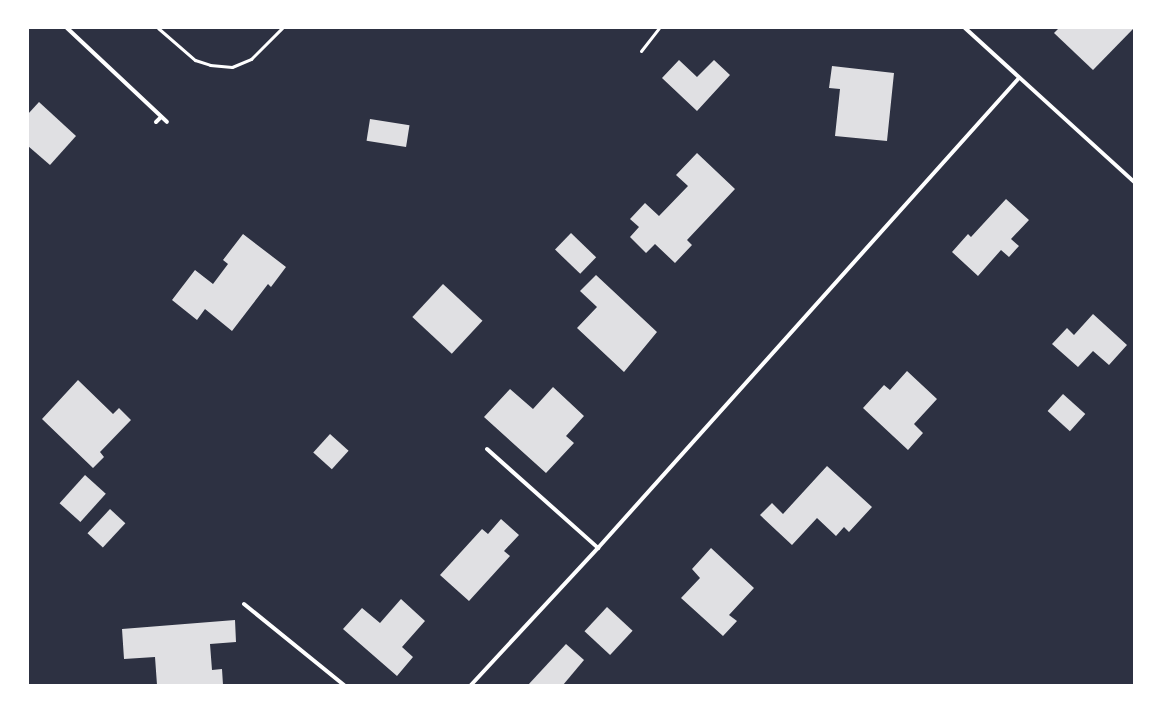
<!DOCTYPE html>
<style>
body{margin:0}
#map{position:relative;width:1162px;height:713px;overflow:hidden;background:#2d3142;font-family:Commissioner,sans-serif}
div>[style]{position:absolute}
.building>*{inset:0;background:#e0e0e3;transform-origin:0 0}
.service>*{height:3px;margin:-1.5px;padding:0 1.5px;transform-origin:1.5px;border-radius:1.5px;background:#fff}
.minor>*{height:4px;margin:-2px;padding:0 2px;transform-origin:2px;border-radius:2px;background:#fff}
span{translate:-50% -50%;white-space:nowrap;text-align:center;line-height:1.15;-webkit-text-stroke:3px #fff;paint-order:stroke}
.frame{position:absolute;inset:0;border:29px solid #fff;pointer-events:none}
</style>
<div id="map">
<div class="building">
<div style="clip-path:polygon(1059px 28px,1134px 28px,1093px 70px,1054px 33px)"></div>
<div style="clip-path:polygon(679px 60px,697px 77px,714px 60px,730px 75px,697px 111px,662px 78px)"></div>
<div style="clip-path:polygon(832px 66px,894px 73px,887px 141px,835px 136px,840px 89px,829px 88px)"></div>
<div style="clip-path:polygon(39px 102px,76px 136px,50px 165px,28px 146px,28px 114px)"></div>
<div style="left:370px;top:119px;width:40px;height:22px;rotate:9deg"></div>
<div style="clip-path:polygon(697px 153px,735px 189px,687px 240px,692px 245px,675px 263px,655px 244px,646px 253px,630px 237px,639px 227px,630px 219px,645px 203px,659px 216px,688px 186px,676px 175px)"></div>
<div style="clip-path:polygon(1006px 199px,1029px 220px,1011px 239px,1019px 246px,1009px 257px,1001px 250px,978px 276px,952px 252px,968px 234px,971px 237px)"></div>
<div style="left:571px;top:233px;width:35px;height:23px;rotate:44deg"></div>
<div style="clip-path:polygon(243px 234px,286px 267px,271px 287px,268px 284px,232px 331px,205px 309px,197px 320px,172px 300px,195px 270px,213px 284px,228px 264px,223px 260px)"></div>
<div style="clip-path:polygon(596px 275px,657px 332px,624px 372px,577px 328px,597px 307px,580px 291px)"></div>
<div style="left:443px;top:284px;width:54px;height:45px;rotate:43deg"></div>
<div style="clip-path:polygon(1093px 314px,1127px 345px,1109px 365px,1093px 351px,1078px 367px,1052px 344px,1067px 328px,1074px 335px)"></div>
<div style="clip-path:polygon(907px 371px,937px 399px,914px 424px,923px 433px,908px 450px,863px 408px,884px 385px,890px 390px)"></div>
<div style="clip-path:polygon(78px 380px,113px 414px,119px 408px,131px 420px,100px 452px,104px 457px,93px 468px,42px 419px)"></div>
<div style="clip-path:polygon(553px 387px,584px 416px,566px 436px,574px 443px,546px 473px,484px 417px,510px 389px,533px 409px)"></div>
<div style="left:1063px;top:394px;width:30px;height:23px;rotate:42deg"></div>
<div style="left:330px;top:434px;width:25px;height:25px;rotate:42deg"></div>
<div style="clip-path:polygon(827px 466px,872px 507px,849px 532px,844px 527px,836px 536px,817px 518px,792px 545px,760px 515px,772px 503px,783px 514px)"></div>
<div style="left:85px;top:475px;width:28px;height:38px;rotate:42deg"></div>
<div style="left:110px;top:509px;width:21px;height:33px;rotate:43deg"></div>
<div style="clip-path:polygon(501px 519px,519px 535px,504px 551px,510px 556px,469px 601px,440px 575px,482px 529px,488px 534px)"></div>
<div style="clip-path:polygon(711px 548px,754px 588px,729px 615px,737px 621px,723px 636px,681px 598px,700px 578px,692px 569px)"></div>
<div style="clip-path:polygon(401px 599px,425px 621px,402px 647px,413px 657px,397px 676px,343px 629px,362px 608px,380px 623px)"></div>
<div style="left:607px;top:607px;width:35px;height:33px;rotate:43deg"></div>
<div style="clip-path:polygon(235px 620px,236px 642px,210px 644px,212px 670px,222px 669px,223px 685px,157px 685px,155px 657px,124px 659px,122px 629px)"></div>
<div style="clip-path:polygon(566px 644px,584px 660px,563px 685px,528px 685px)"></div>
</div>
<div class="service">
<div style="left:158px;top:28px;width:49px;rotate:40.9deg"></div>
<div style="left:195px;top:60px;width:16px;rotate:18deg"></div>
<div style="left:210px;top:65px;width:22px;rotate:5deg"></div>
<div style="left:232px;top:67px;width:21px;rotate:-23deg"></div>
<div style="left:251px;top:59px;width:44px;rotate:-45deg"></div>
<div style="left:641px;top:51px;width:29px;rotate:-52deg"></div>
</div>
<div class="minor">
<div style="left:67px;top:28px;width:137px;rotate:43.2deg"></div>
<div style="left:965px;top:28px;width:229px;rotate:42.3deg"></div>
<div style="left:156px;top:122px;width:7px;rotate:-45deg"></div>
<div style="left:487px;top:449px;width:149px;rotate:41.7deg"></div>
<div style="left:244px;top:604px;width:129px;rotate:39deg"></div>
<div style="left:471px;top:685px;width:187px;rotate:-47.2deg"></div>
<div style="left:598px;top:548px;width:631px;rotate:-48.15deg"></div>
</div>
<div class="frame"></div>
</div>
